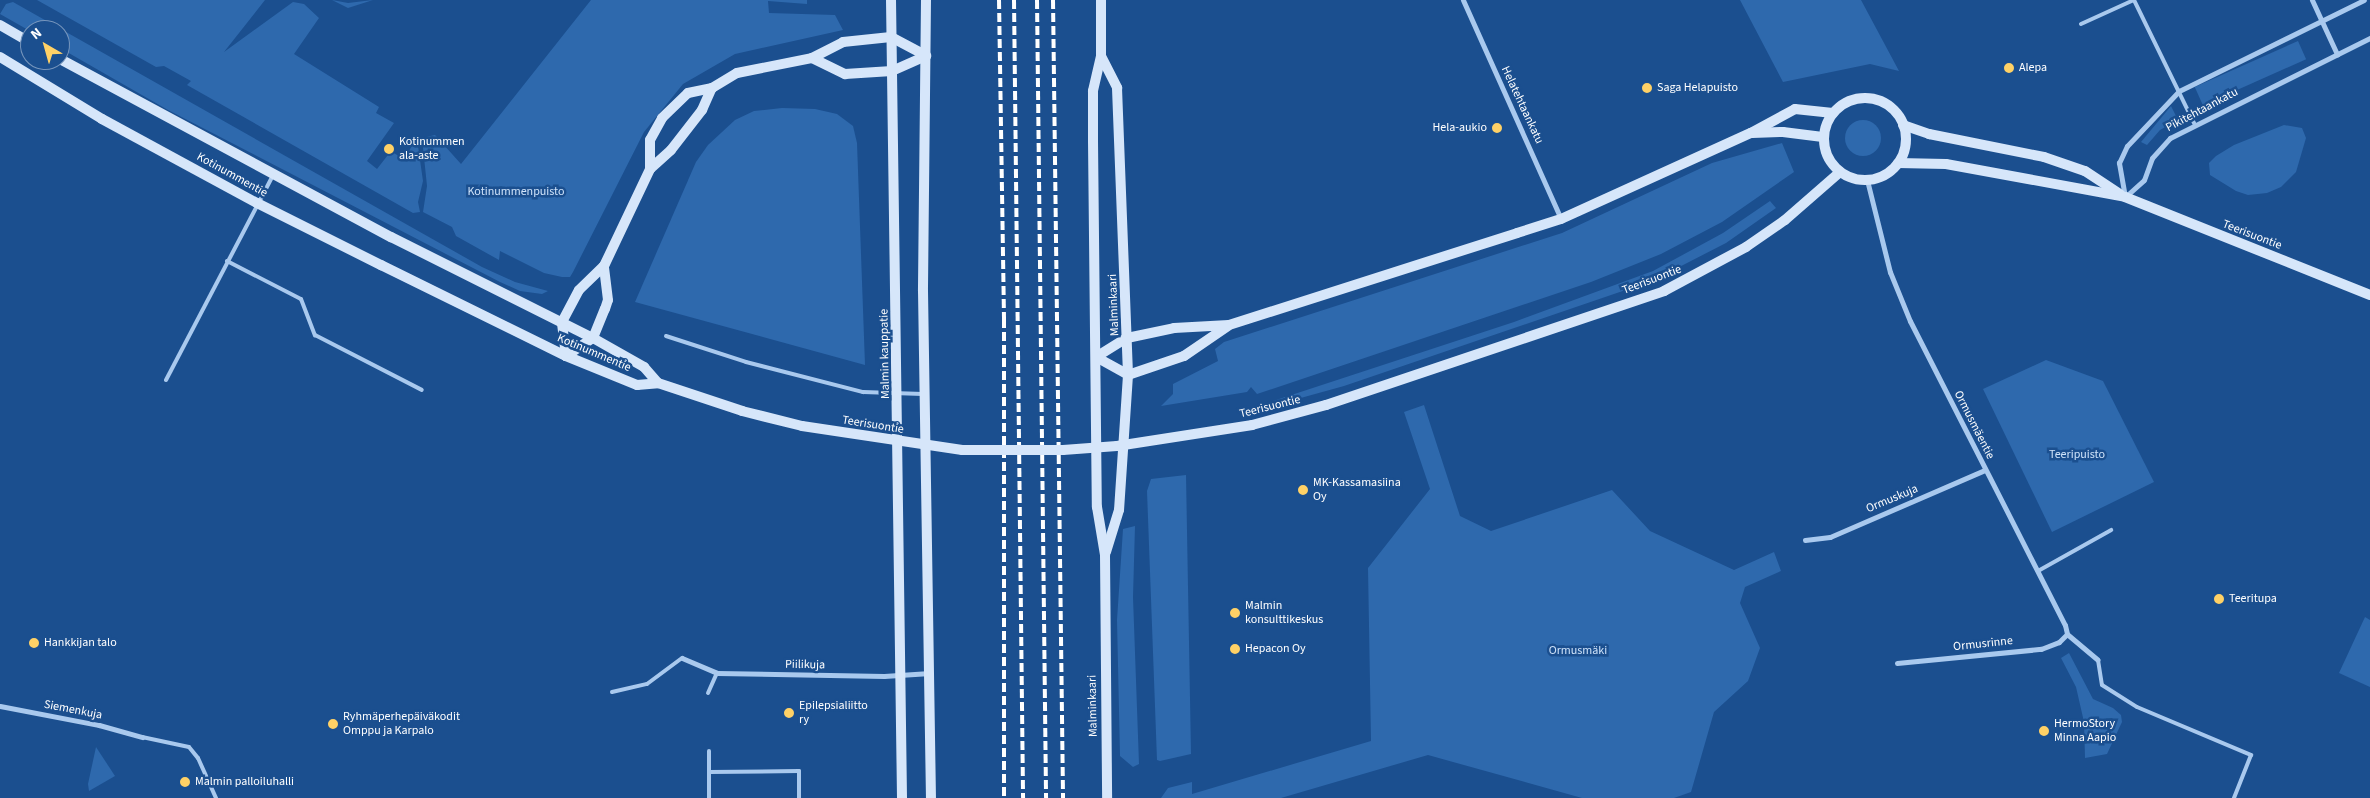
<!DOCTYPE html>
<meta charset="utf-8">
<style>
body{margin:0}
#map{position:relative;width:2370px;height:798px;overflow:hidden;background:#1b4f8f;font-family:"Source Sans 3",sans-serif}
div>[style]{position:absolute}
.green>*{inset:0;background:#2e69ad;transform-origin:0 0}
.round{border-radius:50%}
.lane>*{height:4px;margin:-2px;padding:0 2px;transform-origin:2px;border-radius:2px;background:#a9c9ee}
.street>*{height:5px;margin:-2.5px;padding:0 2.5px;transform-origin:2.5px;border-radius:2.5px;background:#a9c9ee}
.secondary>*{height:10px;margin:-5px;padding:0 5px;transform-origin:5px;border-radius:5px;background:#d6e6fa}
.secondary>.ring{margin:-5px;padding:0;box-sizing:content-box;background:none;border:10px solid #d6e6fa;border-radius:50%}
.rail>*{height:4px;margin-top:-2px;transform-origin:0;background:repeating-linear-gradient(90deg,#fff 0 9px,transparent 0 13px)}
.secondary-bridge>*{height:10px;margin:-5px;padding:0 5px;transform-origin:5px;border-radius:5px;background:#d6e6fa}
.dots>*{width:14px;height:14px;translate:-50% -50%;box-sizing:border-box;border:2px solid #1b4f8f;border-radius:50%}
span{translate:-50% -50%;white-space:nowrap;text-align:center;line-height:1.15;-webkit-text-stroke:5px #1b4f8f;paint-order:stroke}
.poi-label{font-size:12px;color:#fff}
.left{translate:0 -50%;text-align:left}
.right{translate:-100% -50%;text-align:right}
.street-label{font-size:12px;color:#fff}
.park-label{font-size:12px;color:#cfe3fa}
.north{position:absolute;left:20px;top:20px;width:50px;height:50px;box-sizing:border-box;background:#1b4f8f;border:1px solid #7695bc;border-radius:50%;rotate:322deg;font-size:14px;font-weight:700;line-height:20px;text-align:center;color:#fff}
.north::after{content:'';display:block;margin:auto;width:18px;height:22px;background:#ffd166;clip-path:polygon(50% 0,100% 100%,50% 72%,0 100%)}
</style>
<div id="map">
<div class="green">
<div style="clip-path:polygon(37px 0,265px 0,224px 52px,293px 2px,304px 4px,319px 18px,294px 54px,379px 107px,376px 113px,394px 123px,367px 161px,377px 169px,391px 151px,403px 159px,417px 139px,423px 181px,418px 202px,420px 212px,413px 213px,187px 85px,191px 81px,164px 66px,156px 67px)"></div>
<div style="clip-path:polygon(332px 0,348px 3px,373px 0,348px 8px)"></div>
<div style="clip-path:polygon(591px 0,807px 0,807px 4px,768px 1px,769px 13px,835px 15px,843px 30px,735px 54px,683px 84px,644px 132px,573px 272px,570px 277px,562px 277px,544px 273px,500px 251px,499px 260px,456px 236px,452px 227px,423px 212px,427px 186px,422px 138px,435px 135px,461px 164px)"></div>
<div style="clip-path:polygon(1740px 0,1861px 0,1899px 71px,1870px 64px,1783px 82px)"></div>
<div style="clip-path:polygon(13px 2px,482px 267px,515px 282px,548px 291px,542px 294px,520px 291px,500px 282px,168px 110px,60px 48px,60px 30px,30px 31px,0 14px,6px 4px)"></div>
<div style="left:2298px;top:41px;width:20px;height:113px;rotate:66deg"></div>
<div style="clip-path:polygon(2171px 106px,2178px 120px,2160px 130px,2147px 145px,2141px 142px)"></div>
<div style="clip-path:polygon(782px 108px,815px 109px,837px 114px,853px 126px,857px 143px,865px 365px,635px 302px,696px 162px,708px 145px,735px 120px,754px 111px)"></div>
<div class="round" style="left:1845px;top:120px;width:36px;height:36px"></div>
<div style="clip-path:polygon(2284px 125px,2302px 128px,2306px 138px,2296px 172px,2281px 187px,2267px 193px,2248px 195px,2236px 191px,2210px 175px,2209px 163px,2216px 156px,2234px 145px)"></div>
<div style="clip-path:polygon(1782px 143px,1794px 172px,1722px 222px,1661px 254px,1591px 282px,1257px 394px,1251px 387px,1247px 392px,1161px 406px,1173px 394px,1173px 384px,1218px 361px,1215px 349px,1224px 342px,1562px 233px,1712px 163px)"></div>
<div style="clip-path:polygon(1770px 201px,1776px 208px,1726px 243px,1652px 281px,1344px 386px,1268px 407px,1267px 403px,1514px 322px,1653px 271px,1723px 233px)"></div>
<div style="clip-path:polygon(2046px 360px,2103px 381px,2154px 482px,2052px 532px,1983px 389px)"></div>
<div style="clip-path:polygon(1424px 405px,1460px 516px,1491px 531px,1612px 490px,1650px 531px,1734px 570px,1774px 552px,1781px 571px,1745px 587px,1740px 603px,1760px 648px,1748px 681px,1714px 712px,1691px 792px,1674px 798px,1582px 798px,1428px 755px,1281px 798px,1161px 798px,1168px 788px,1192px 782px,1192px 794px,1371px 741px,1368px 568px,1430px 489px,1404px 412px)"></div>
<div style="clip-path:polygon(1186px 475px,1191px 754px,1160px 761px,1157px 760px,1147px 491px,1151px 479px)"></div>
<div style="clip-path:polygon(1135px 526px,1133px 597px,1139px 764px,1133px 767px,1120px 756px,1117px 620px,1123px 529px)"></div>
<div style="clip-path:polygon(2365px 617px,2370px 620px,2370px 687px,2339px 673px)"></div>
<div style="clip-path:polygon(2069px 653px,2093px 699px,2113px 708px,2121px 715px,2122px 722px,2107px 754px,2085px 758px,2084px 722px,2076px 687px,2061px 658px)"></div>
<div style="clip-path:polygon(96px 747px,115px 776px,89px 791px,88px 784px)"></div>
</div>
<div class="lane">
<div style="left:2134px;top:0;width:137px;rotate:64deg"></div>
<div style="left:2081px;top:24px;width:58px;rotate:-24.4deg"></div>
<div style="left:227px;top:261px;width:83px;rotate:27.2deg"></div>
<div style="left:301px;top:299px;width:39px;rotate:69deg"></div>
<div style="left:315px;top:335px;width:120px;rotate:27.2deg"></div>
<div style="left:666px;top:336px;width:84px;rotate:18deg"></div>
<div style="left:746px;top:362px;width:121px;rotate:14.4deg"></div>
<div style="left:863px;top:392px;width:60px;rotate:1.9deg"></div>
<div style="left:166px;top:380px;width:231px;rotate:-62.4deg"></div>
<div style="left:2038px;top:571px;width:84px;rotate:-29.3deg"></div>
<div style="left:2098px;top:660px;width:25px;rotate:81deg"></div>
<div style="left:2102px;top:685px;width:41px;rotate:32.2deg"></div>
<div style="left:2137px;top:707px;width:124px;rotate:22.8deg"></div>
<div style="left:2251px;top:755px;width:46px;rotate:111.6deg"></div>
<div style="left:612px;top:692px;width:36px;rotate:-13deg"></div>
<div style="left:647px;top:684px;width:44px;rotate:-36.6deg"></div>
<div style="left:708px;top:693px;width:22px;rotate:-66deg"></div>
<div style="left:142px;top:737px;width:48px;rotate:12deg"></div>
<div style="left:189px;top:747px;width:14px;rotate:51deg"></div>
<div style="left:198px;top:758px;width:44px;rotate:65.8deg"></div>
<div style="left:709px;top:751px;width:47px;rotate:90deg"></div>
<div style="left:709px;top:772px;width:90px;rotate:-0.6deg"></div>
<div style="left:799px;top:771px;width:27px;rotate:90deg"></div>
</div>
<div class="street">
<div style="left:1463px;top:0;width:240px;rotate:65.9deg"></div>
<div style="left:2312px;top:0;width:60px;rotate:65.2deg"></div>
<div style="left:1867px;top:180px;width:95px;rotate:76deg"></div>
<div style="left:1890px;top:272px;width:53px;rotate:67.8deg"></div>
<div style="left:1910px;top:321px;width:341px;rotate:63deg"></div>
<div style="left:2065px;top:625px;width:9px;rotate:77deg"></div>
<div style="left:2067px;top:634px;width:40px;rotate:40deg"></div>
<div style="left:2125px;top:197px;width:35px;rotate:-100deg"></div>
<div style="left:2119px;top:163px;width:19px;rotate:-65deg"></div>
<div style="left:2127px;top:146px;width:76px;rotate:-46.6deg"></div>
<div style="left:2179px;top:91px;width:206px;rotate:-26.2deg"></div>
<div style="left:2125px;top:197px;width:25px;rotate:-42deg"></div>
<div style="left:2144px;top:180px;width:23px;rotate:-70deg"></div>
<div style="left:2152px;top:158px;width:27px;rotate:-48deg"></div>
<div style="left:2170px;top:138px;width:224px;rotate:-26.6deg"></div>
<div style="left:1805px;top:540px;width:25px;rotate:-7deg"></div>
<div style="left:1830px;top:537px;width:169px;rotate:-23.4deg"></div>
<div style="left:682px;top:658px;width:38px;rotate:23deg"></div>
<div style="left:717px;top:673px;width:167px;rotate:1deg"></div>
<div style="left:884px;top:676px;width:46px;rotate:-3.7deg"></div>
<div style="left:1897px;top:663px;width:145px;rotate:-5.6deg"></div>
<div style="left:2041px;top:649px;width:19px;rotate:-21deg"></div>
<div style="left:2059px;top:642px;width:11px;rotate:-45deg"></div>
<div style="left:0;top:706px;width:101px;rotate:10.9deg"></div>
<div style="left:99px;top:725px;width:45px;rotate:15.6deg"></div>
</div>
<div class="secondary">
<div style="left:891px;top:0;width:798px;rotate:89.21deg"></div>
<div style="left:926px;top:0;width:291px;rotate:90.6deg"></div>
<div style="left:923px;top:291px;width:507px;rotate:89.1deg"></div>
<div style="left:1101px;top:0;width:56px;rotate:90deg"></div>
<div style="left:1101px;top:56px;width:36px;rotate:103deg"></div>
<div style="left:1093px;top:91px;width:50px;rotate:90deg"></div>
<div style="left:1093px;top:141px;width:366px;rotate:89.4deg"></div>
<div style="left:1097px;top:507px;width:49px;rotate:80.5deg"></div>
<div style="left:1105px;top:555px;width:243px;rotate:89.5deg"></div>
<div style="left:0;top:25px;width:34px;rotate:30deg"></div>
<div style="left:1101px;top:56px;width:36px;rotate:63deg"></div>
<div style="left:1117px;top:88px;width:287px;rotate:87.8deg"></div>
<div style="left:1128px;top:375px;width:135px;rotate:93.8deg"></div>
<div style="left:1119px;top:510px;width:44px;rotate:107.2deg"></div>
<div style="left:0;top:57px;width:119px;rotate:31.3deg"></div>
<div style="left:102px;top:119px;width:176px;rotate:28.5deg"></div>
<div style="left:257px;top:203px;width:139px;rotate:26.6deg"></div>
<div style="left:381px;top:265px;width:206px;rotate:26.2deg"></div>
<div style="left:566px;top:356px;width:77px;rotate:22.2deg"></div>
<div style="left:637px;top:385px;width:21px;rotate:-5deg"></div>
<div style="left:812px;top:58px;width:37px;rotate:26deg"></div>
<div style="left:845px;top:74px;width:47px;rotate:-3.7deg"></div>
<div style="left:892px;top:71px;width:37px;rotate:-24deg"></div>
<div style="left:60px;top:59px;width:376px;rotate:28.3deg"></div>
<div style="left:391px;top:237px;width:226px;rotate:26.6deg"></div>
<div style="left:593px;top:338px;width:59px;rotate:29.6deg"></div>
<div style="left:644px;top:367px;width:21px;rotate:49deg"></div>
<div class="ring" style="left:1824px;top:98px;width:72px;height:72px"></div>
<div style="left:1903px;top:125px;width:28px;rotate:19deg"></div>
<div style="left:1929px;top:134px;width:117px;rotate:11.3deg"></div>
<div style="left:2044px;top:157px;width:43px;rotate:18.9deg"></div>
<div style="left:2085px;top:171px;width:42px;rotate:33.3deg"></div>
<div style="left:1752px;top:133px;width:31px;rotate:-2deg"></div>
<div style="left:1783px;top:132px;width:40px;rotate:7.1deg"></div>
<div style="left:1898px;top:163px;width:48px;rotate:1.2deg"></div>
<div style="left:1946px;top:164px;width:182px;rotate:10.4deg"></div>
<div style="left:2125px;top:197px;width:264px;rotate:21.8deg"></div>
<div style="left:650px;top:169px;width:29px;rotate:-90deg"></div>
<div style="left:650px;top:140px;width:25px;rotate:-61deg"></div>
<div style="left:662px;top:118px;width:36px;rotate:-44deg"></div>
<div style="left:688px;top:93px;width:25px;rotate:-12deg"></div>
<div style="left:712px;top:88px;width:29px;rotate:-31deg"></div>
<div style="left:737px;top:73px;width:76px;rotate:-11.3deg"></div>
<div style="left:812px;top:58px;width:35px;rotate:-27deg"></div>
<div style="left:843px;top:42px;width:48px;rotate:-5.9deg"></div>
<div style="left:891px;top:37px;width:40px;rotate:28deg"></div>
<div style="left:566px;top:356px;width:34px;rotate:-97deg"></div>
<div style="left:562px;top:322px;width:36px;rotate:-62deg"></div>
<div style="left:579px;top:290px;width:35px;rotate:-44deg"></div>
<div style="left:604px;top:266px;width:107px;rotate:-64.6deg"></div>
<div style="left:650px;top:169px;width:28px;rotate:-42deg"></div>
<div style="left:671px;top:150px;width:51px;rotate:-52.2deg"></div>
<div style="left:702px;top:110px;width:24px;rotate:-66deg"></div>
<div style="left:566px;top:356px;width:32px;rotate:-34deg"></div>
<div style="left:593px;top:338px;width:31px;rotate:-68deg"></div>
<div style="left:605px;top:309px;width:9px;rotate:-72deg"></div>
<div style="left:608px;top:300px;width:34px;rotate:-97deg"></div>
<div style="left:1096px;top:357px;width:36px;rotate:-32deg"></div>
<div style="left:1127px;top:338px;width:48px;rotate:-12deg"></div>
<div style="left:1174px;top:328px;width:55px;rotate:-3.1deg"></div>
<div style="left:1229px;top:325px;width:302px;rotate:-17.7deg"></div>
<div style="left:1517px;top:233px;width:46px;rotate:-17.7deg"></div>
<div style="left:1561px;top:219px;width:209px;rotate:-24.4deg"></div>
<div style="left:1751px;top:133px;width:50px;rotate:-28.6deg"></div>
<div style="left:1795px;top:109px;width:38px;rotate:6deg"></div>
<div style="left:1096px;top:357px;width:37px;rotate:29deg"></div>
<div style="left:1128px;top:375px;width:59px;rotate:-18.7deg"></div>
<div style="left:1184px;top:356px;width:53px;rotate:-34.3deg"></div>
<div style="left:1252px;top:425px;width:77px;rotate:-15.1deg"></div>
<div style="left:1326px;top:405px;width:357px;rotate:-18.6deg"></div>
<div style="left:1664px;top:291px;width:93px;rotate:-28.2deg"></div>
<div style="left:1746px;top:247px;width:47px;rotate:-34.7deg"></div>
<div style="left:1785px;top:220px;width:73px;rotate:-41.1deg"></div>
</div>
<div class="rail">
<div style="left:999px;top:0;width:319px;rotate:89.1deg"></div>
<div style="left:1004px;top:319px;width:479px;rotate:90deg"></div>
<div style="left:1014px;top:0;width:798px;rotate:89.35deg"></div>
<div style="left:1037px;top:0;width:798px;rotate:89.35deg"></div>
<div style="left:1053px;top:0;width:798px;rotate:89.28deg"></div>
</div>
<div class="secondary-bridge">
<div style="left:658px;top:383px;width:89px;rotate:18.4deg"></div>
<div style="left:742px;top:411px;width:62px;rotate:14deg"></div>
<div style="left:802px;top:426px;width:162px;rotate:8.5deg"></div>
<div style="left:962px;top:450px;width:101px"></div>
<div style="left:1063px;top:450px;width:54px;rotate:-4.2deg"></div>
<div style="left:1117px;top:446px;width:137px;rotate:-8.8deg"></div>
</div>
<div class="dots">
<div style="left:2009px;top:68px;background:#ffd166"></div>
<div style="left:1647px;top:88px;background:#ffd166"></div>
<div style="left:1497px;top:128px;background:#ffd166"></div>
<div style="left:389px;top:149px;background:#ffd166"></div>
<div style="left:1303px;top:490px;background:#ffd166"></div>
<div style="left:2219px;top:599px;background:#ffd166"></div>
<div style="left:1235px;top:613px;background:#ffd166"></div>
<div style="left:34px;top:643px;background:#ffd166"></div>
<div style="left:1235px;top:649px;background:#ffd166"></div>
<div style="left:789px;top:713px;background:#ffd166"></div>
<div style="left:333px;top:724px;background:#ffd166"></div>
<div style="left:2044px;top:731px;background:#ffd166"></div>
<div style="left:185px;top:782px;background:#ffd166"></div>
</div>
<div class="poi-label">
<span class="left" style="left:2019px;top:68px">Alepa</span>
<span class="left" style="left:1657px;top:88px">Saga Helapuisto</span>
<span class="right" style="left:1487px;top:128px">Hela-aukio</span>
<span class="left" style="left:399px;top:149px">Kotinummen<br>ala-aste</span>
<span class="left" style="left:1313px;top:490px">MK-Kassamasiina<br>Oy</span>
<span class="left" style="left:2229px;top:599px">Teeritupa</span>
<span class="left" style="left:1245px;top:613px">Malmin<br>konsulttikeskus</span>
<span class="left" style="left:44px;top:643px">Hankkijan talo</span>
<span class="left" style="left:1245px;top:649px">Hepacon Oy</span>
<span class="left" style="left:799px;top:713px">Epilepsialiitto<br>ry</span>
<span class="left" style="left:343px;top:724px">Ryhmäperhepäiväkodit<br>Omppu ja Karpalo</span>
<span class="left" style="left:2054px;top:731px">HermoStory<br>Minna Aapio</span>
<span class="left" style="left:195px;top:782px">Malmin palloiluhalli</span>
</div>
<div class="street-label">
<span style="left:1522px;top:105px;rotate:65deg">Helatehtaankatu</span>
<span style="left:2202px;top:110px;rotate:-28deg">Pikitehtaankatu</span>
<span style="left:232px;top:175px;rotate:29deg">Kotinummentie</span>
<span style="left:2252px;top:235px;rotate:21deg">Teerisuontie</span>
<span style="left:1652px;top:280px;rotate:-21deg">Teerisuontie</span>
<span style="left:1114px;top:305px;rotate:-92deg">Malminkaari</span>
<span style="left:594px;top:353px;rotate:23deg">Kotinummentie</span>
<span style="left:885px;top:354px;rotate:-91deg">Malmin kauppatie</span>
<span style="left:1270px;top:407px;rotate:-14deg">Teerisuontie</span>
<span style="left:873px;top:425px;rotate:9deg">Teerisuontie</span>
<span style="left:1974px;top:425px;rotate:63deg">Ormusmäentie</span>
<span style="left:1892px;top:499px;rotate:-23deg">Ormuskuja</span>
<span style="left:1983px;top:644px;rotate:-6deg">Ormusrinne</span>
<span style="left:805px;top:665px;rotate:1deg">Piilikuja</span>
<span style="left:1093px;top:706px;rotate:-91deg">Malminkaari</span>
<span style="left:73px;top:710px;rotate:11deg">Siemenkuja</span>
</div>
<div class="park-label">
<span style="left:516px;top:192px">Kotinummenpuisto</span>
<span style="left:2077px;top:455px">Teeripuisto</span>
<span style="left:1578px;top:651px">Ormusmäki</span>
</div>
<div class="north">N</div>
</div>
